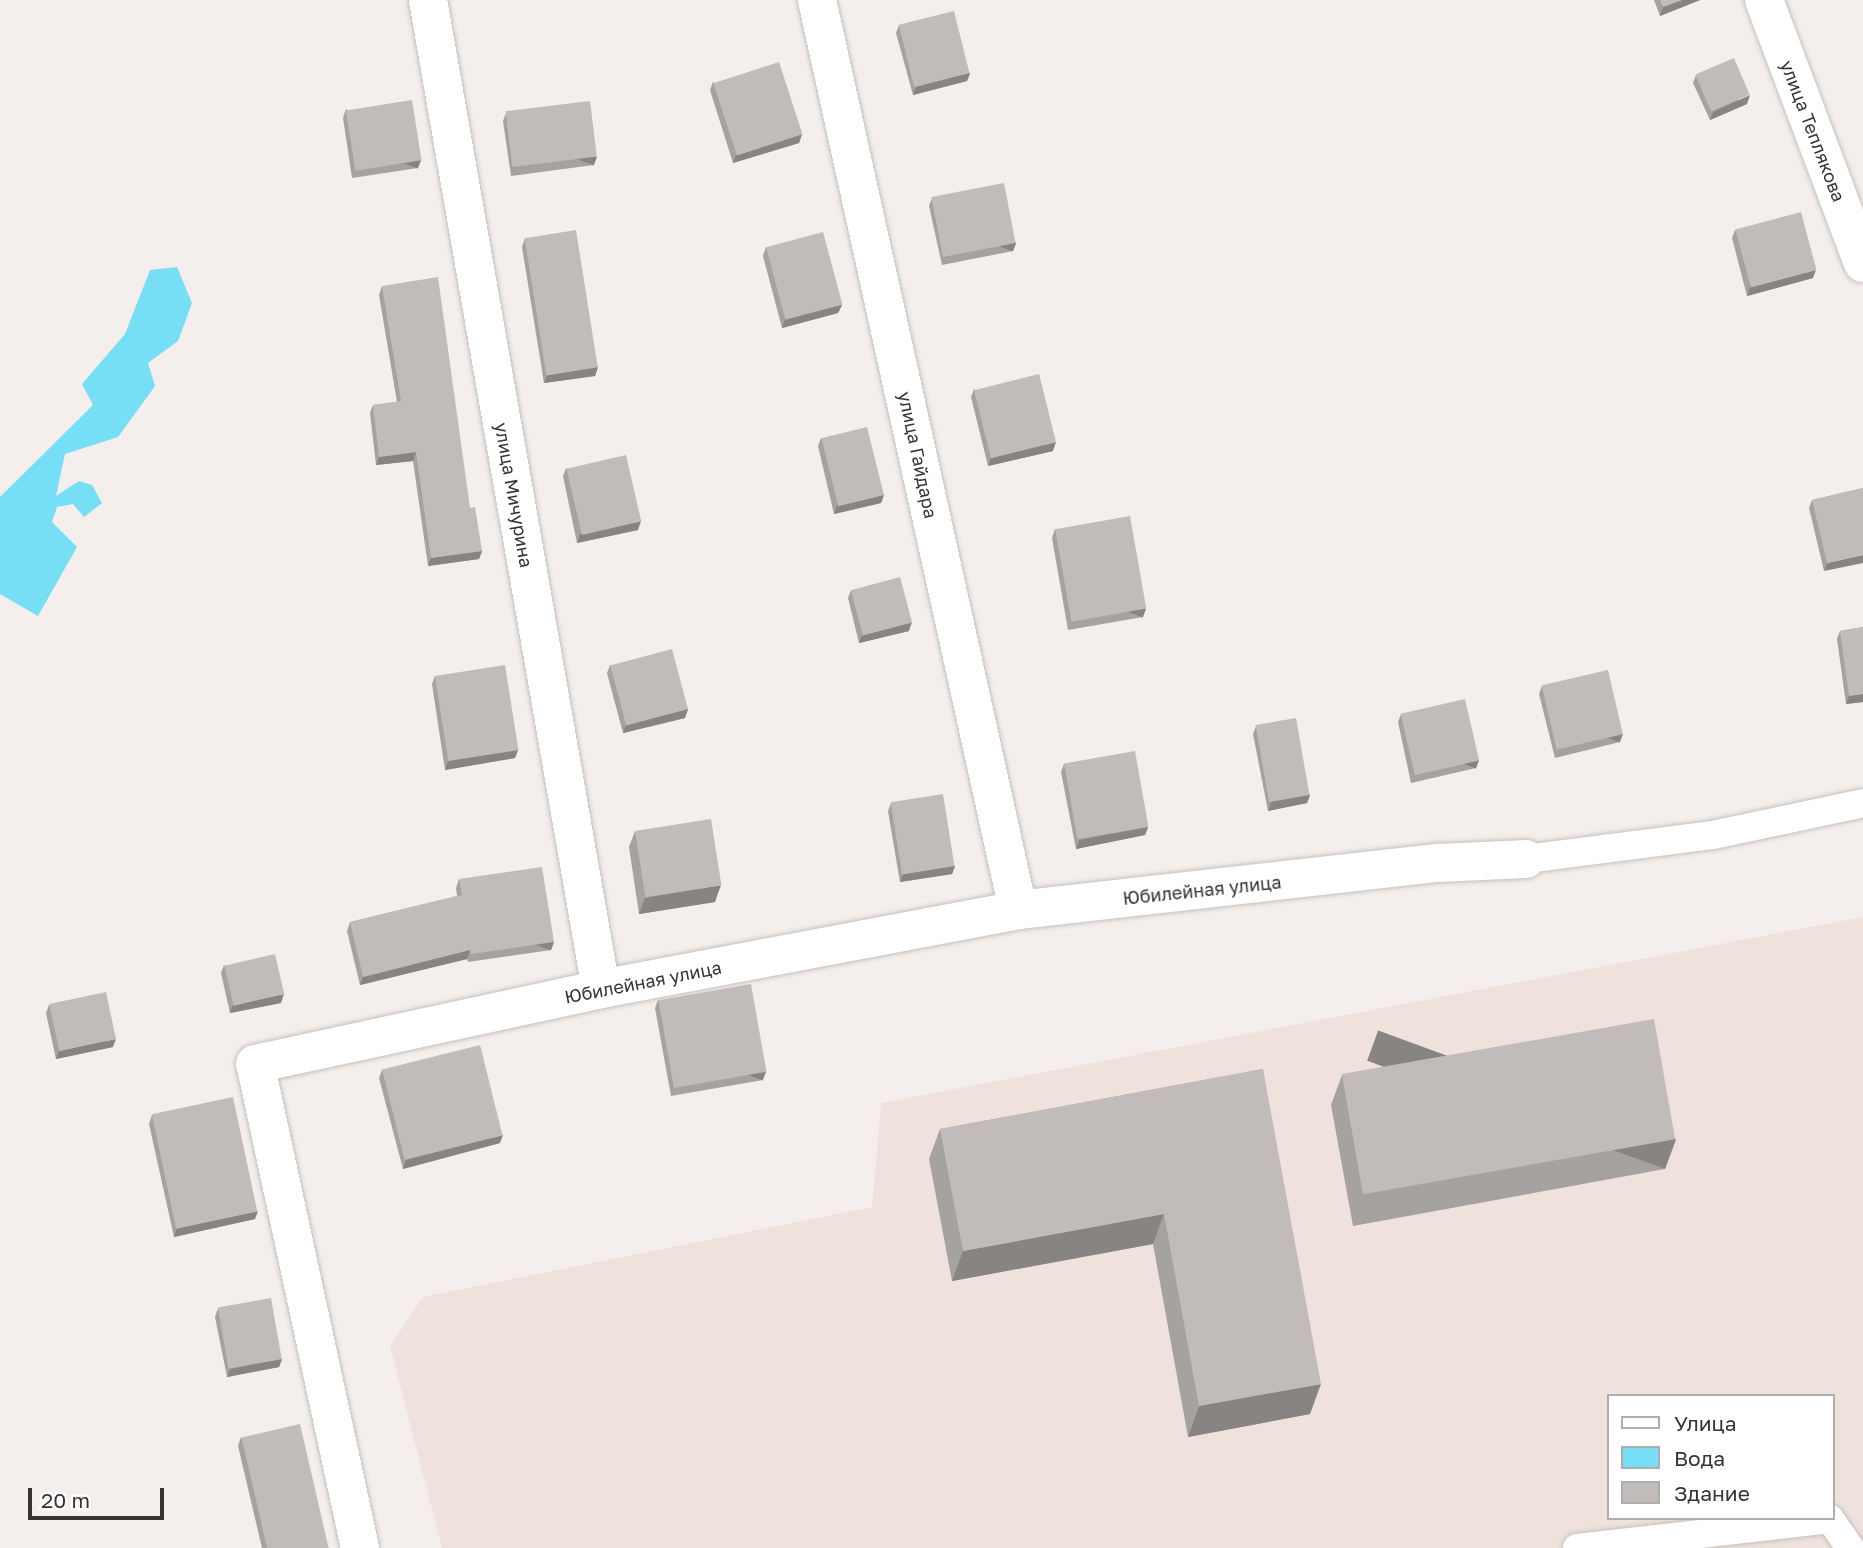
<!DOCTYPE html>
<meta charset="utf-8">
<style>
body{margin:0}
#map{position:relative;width:1863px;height:1548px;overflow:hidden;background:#f4efec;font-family:"Golos Text",sans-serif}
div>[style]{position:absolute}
.built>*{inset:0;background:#efe2dc}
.water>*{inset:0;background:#76dff6}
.roads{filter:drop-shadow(0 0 2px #c6c1be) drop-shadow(0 0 2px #c6c1be)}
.lane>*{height:28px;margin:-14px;padding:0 14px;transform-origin:14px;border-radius:14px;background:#fff}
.street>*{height:38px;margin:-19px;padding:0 19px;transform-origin:19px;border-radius:19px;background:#fff}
.wall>*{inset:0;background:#a6a29f}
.shaded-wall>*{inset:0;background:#878482;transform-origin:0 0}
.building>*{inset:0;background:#c1bcb9;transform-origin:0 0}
span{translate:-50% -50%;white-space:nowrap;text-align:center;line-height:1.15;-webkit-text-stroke:5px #fff;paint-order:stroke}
.street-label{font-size:18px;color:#363433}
.legend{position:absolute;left:1607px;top:1394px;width:228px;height:126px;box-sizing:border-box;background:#fff;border:2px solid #afaead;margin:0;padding:9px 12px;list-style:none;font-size:21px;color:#363433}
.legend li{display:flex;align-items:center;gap:14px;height:35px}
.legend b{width:35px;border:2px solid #afaead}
.scale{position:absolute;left:28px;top:1488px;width:136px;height:32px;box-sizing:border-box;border:4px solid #363433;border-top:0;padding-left:9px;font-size:21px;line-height:24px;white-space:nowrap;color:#363433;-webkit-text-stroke:5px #fff;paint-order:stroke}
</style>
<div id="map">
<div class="built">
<div style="clip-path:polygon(evenodd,1863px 917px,1863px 1548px,442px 1548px,390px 1346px,423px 1297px,872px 1207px,881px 1103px,1863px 917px,1609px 1396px,1833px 1396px,1833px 1518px,1609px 1518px,1609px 1396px)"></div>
</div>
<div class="water">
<div style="clip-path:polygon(177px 267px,192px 303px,178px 341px,148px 363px,155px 386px,118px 437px,65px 454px,56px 496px,79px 481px,92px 485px,102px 503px,84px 517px,73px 504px,57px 507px,52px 522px,77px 547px,38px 616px,0 594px,0 497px,93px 405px,82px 384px,125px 334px,150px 270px)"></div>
</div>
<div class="roads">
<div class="lane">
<div style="left:1526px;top:859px;width:189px;rotate:-7.3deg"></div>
<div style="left:1713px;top:835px;width:153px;rotate:-12deg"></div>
<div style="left:1577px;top:1548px;width:255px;rotate:-6.5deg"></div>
<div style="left:1830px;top:1519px;width:35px;rotate:55deg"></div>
</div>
<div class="street">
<div style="left:428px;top:0;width:1004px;rotate:80.08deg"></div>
<div style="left:817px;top:0;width:932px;rotate:77.54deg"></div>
<div style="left:1764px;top:0;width:281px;rotate:69.4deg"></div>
<div style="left:360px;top:1548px;width:495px;rotate:-102.2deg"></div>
<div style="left:255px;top:1064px;width:354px;rotate:-12.2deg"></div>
<div style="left:601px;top:989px;width:424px;rotate:-10.7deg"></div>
<div style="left:1018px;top:910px;width:424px;rotate:-6.4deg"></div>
<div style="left:1439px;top:863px;width:87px;rotate:-2.6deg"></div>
</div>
</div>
<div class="wall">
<div style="clip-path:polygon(1654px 0,1700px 0,1660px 16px)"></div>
<div style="clip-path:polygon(899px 25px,970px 73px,967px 81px,913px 95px,896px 33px)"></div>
<div style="clip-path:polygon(1696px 75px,1747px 104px,1710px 120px,1693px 83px)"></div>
<div style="clip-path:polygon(713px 82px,802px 134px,799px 143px,733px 163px,710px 90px)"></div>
<div style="clip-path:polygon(346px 109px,421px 160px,418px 168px,352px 178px,343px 118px)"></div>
<div style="clip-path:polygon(506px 113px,594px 165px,511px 176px,503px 121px)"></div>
<div style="clip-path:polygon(932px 198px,1016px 243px,1013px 251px,942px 265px,929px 206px)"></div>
<div style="clip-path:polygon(1735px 230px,1813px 278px,1747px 296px,1732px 238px)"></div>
<div style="clip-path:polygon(525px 238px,598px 367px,595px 376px,544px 383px,522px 247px)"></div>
<div style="clip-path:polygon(766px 247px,842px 305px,838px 313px,782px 328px,763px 256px)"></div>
<div style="clip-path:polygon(382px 286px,470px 508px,482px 551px,479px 559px,428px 566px,413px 461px,376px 465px,370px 413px,373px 405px,397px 402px,379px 295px)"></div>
<div style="clip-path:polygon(974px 389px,1053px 451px,988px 466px,971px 397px)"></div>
<div style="clip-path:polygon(821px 438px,884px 495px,881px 503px,834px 514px,818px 446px)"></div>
<div style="clip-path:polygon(566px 468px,638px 530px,577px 543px,563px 476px)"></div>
<div style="clip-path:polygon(1863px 488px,1824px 571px,1809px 508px,1812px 500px)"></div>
<div style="clip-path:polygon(1055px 529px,1143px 617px,1068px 630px,1052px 538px)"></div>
<div style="clip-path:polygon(851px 590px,909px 631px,859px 643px,848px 598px)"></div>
<div style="clip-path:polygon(1863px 627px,1863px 702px,1846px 704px,1837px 639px,1840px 631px)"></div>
<div style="clip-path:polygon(610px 665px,688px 709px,685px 718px,623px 733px,607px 673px)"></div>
<div style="clip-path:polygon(435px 676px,518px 750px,515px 758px,445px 770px,432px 684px)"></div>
<div style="clip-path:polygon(1542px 686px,1620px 742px,1555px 758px,1539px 694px)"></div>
<div style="clip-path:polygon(1401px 714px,1479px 760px,1476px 768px,1411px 783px,1398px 722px)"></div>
<div style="clip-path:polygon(1256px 726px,1310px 795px,1307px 803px,1268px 811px,1253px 734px)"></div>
<div style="clip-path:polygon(1064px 764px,1148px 827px,1145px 835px,1076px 849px,1061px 772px)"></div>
<div style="clip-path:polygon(891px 803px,955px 866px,952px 874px,900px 882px,888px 811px)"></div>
<div style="clip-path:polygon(635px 831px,715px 902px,639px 914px,629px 847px)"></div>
<div style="clip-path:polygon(459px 879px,554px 942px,551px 950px,468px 962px,467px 959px,360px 985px,347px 931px,350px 922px,457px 896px,456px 888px)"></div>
<div style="clip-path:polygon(224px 965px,281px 1003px,230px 1013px,221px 973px)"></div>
<div style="clip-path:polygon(658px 1000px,763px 1080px,671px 1096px,655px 1008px)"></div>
<div style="clip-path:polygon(49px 1005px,113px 1047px,56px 1059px,46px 1013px)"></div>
<div style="clip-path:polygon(1263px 1069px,1310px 1414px,1188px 1437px,1153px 1244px,952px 1281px,929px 1159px,940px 1129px)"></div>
<div style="clip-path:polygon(382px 1070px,500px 1143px,403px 1169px,379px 1078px)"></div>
<div style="clip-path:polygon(1342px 1075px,1676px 1139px,1665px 1169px,1353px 1226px,1331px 1105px)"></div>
<div style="clip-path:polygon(152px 1115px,255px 1219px,174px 1237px,149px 1124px)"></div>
<div style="clip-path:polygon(218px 1308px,282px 1359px,279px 1367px,227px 1377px,215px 1317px)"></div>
<div style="clip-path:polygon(241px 1437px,329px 1548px,262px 1548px,238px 1446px)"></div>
</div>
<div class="shaded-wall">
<div style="clip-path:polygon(1682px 0,1700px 0,1660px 16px,1663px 7px)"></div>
<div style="clip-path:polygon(970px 73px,967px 81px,913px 95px,916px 87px)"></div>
<div style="clip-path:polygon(1750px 95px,1747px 104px,1710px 120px,1713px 112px)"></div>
<div style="clip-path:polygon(802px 134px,799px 143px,733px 163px,736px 155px)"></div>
<div style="left:597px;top:157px;width:9px;height:84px;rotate:111deg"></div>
<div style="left:421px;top:160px;width:9px;height:67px;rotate:111deg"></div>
<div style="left:1016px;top:243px;width:9px;height:72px;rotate:111deg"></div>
<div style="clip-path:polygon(1816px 270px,1813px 278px,1747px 296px,1750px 287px)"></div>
<div style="clip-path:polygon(842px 305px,838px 313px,782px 328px,785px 319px)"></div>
<div style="clip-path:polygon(598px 367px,595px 376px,544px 383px,547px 375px)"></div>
<div style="clip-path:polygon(1056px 442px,1053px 451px,988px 466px,991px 458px)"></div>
<div style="clip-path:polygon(416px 452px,413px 461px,376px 465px,379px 457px)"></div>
<div style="clip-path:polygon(884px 495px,881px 503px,834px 514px,837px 506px)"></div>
<div style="clip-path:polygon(641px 521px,638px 530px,577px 543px,580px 534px)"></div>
<div style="clip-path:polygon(482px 551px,479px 559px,428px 566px,431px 558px)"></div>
<div style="clip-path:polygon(1863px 555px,1863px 563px,1824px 571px,1827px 563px)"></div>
<div style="left:1146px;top:609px;width:9px;height:76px;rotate:111deg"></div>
<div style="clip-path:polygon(912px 622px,909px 631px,859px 643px,862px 635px)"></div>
<div style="clip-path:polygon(1863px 694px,1863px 702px,1846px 704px,1849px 696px)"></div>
<div style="clip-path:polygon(688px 709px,685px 718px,623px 733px,626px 725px)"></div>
<div style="left:1623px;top:734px;width:9px;height:67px;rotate:111deg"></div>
<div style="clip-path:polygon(518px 750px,515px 758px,445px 770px,448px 761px)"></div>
<div style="left:1479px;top:760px;width:9px;height:67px;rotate:111deg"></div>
<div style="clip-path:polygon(1310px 795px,1307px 803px,1268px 811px,1271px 802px)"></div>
<div style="clip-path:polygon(1148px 827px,1145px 835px,1076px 849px,1079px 840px)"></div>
<div style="clip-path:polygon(955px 866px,952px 874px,900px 882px,903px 874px)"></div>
<div style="clip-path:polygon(721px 885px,715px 902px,639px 914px,645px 898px)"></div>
<div style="left:554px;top:942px;width:9px;height:84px;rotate:111deg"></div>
<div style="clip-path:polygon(470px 950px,467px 959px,360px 985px,363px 977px)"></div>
<div style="clip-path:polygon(284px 994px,281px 1003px,230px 1013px,233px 1005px)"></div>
<div style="clip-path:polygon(116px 1039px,113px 1047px,56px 1059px,59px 1051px)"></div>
<div style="left:766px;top:1072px;width:9px;height:93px;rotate:111deg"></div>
<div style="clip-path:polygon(503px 1135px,500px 1143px,403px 1169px,406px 1160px)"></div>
<div style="left:1676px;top:1139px;width:32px;height:317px;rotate:110deg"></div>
<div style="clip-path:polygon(258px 1211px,255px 1219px,174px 1237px,177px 1228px)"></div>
<div style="clip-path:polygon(1164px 1214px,1153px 1244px,952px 1281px,963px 1251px)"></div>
<div style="clip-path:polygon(282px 1359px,279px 1367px,227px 1377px,230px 1369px)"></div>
<div style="clip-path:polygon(1321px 1384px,1310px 1414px,1188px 1437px,1199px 1406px)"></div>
</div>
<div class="building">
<div style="clip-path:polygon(1660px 0,1682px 0,1663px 7px)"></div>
<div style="left:954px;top:11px;width:64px;height:57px;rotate:76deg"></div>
<div style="left:1734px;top:58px;width:40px;height:42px;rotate:67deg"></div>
<div style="left:779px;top:62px;width:76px;height:69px;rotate:72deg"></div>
<div style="left:412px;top:100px;width:61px;height:67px;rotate:81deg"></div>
<div style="left:590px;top:101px;width:56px;height:85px;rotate:83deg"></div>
<div style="left:1004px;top:183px;width:61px;height:74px;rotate:79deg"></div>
<div style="left:1801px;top:212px;width:60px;height:68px;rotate:75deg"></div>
<div style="left:576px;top:230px;width:139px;height:52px;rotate:81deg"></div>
<div style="left:823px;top:232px;width:75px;height:59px;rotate:75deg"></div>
<div style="clip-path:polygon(438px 277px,470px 508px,475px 507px,482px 551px,431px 558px,416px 452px,379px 457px,373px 405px,401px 401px,382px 286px)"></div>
<div style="left:1039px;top:374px;width:70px;height:67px;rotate:76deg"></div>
<div style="left:867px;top:427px;width:70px;height:47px;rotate:76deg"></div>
<div style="left:626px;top:455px;width:68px;height:61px;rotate:77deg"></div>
<div style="clip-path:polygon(1863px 488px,1863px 555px,1827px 563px,1812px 500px)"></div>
<div style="left:1130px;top:516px;width:94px;height:76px;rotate:80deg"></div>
<div style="left:900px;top:577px;width:47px;height:51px;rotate:75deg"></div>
<div style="clip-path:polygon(1863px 627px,1863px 694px,1849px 696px,1840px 631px)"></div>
<div style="left:672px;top:649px;width:62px;height:64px;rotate:75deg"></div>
<div style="left:505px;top:665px;width:86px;height:71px;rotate:81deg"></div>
<div style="left:1608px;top:670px;width:66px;height:68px;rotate:77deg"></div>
<div style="left:1465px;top:699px;width:63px;height:66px;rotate:77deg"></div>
<div style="left:1296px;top:718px;width:78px;height:41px;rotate:80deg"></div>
<div style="left:1135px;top:751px;width:77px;height:72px;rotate:80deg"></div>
<div style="left:943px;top:794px;width:73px;height:53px;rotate:81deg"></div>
<div style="left:711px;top:819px;width:67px;height:77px;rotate:81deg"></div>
<div style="clip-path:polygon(542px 867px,554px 942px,471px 954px,470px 950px,363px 977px,350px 922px,462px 895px,459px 879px)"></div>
<div style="left:275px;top:954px;width:41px;height:52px;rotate:77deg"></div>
<div style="left:751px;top:984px;width:89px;height:94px;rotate:80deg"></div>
<div style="left:106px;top:992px;width:48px;height:58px;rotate:78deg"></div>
<div style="left:1654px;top:1019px;width:122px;height:317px;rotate:80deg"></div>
<div style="left:480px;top:1045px;width:93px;height:101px;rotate:76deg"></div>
<div style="clip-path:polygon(1263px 1069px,1321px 1384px,1199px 1406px,1164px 1214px,963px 1251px,940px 1129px)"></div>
<div style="left:233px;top:1097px;width:117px;height:83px;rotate:78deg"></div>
<div style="left:271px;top:1298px;width:62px;height:54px;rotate:80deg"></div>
<div style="left:300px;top:1424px;width:127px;height:60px;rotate:77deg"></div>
</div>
<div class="street-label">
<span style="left:1813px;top:131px;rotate:69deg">улица Теплякова</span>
<span style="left:918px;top:455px;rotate:78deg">улица Гайдара</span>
<span style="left:514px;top:495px;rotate:80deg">улица Мичурина</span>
<span style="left:1202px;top:890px;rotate:-6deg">Юбилейная улица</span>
<span style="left:643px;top:982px;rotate:-11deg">Юбилейная улица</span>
</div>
<ul class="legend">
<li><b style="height:9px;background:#fff"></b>Улица</li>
<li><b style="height:19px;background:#76dff6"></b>Вода</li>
<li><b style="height:19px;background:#c1bcb9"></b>Здание</li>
</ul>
<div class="scale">20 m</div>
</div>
